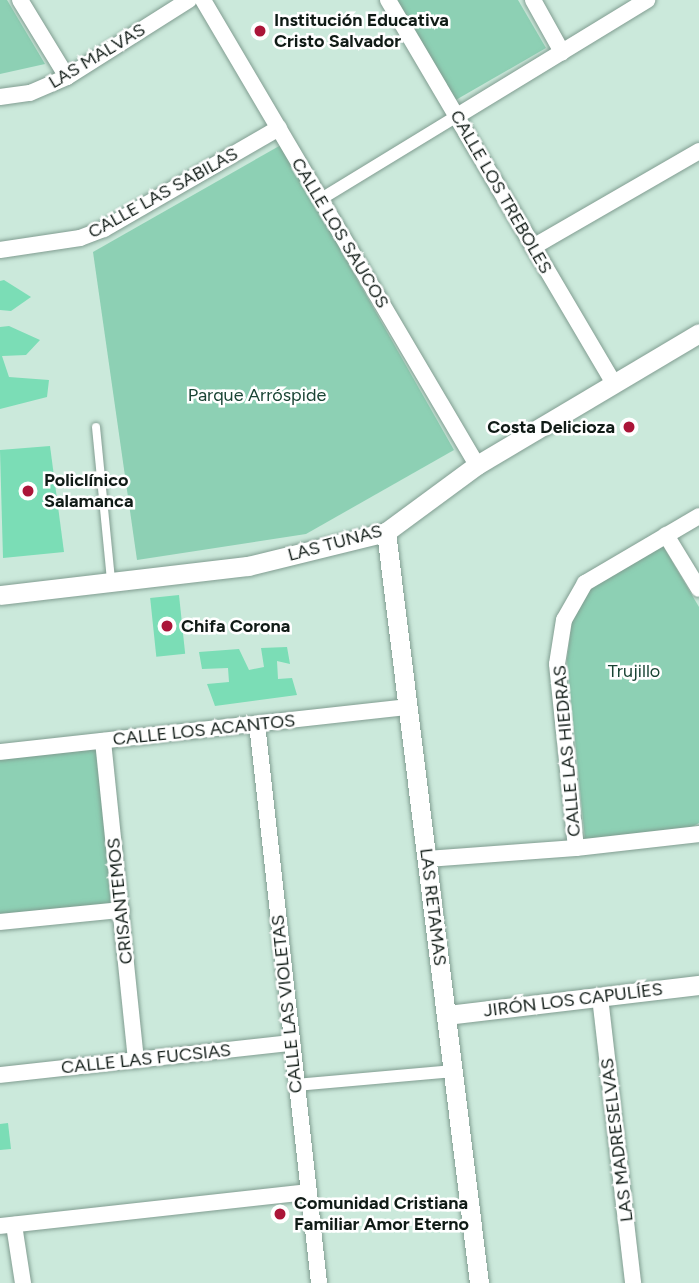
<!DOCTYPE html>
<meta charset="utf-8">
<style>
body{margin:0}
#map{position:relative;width:699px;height:1283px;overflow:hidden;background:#cbe9db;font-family:Figtree,sans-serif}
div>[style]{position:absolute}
.green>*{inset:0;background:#8dd0b4}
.building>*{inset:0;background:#7bddb6;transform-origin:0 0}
.roads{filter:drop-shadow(0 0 2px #819d91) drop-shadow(0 0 2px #819d91)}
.service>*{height:8px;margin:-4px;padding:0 4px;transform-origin:4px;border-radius:4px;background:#fff}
.pedestrian>*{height:12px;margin:-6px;padding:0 6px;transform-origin:6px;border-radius:6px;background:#fff}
.minor>*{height:16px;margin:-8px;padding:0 8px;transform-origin:8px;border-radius:8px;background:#fff}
.tertiary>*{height:19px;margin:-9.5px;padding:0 9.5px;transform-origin:9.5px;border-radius:9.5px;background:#fff}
.dots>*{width:19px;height:19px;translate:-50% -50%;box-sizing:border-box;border:4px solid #fff;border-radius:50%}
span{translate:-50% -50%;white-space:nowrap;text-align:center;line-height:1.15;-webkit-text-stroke:5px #fff;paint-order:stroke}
.poi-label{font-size:18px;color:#101b16;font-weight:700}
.left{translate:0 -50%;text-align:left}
.right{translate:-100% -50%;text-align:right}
.street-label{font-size:18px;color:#101b16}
.park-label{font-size:18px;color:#194434}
</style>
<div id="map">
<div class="green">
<div style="clip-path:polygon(0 0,7px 0,45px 64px,0 74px)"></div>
<div style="clip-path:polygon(395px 0,518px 0,546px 48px,454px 101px)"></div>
<div style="clip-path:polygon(281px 145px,454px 450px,306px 534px,137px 560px,93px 252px)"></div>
<div style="clip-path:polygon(663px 546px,699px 607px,699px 823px,690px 828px,585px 839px,567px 660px,572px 621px,591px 588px)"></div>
<div style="clip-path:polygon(96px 748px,115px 907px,0 917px,0 757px)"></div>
</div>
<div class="building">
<div style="clip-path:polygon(4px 280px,31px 297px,11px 311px,0 310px,0 281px)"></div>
<div style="clip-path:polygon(9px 326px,40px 340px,26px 355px,2px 356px,9px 377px,49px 380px,47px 397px,0 409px,0 327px)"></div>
<div style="clip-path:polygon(50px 446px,64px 552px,3px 558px,0 450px)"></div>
<div style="left:179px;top:595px;width:59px;height:29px;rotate:84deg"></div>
<div style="clip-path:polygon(287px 647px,290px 664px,277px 661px,278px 679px,292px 678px,297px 695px,215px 706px,207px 684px,229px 682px,228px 668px,202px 669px,199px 652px,239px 649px,249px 670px,264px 667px,261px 648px)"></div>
<div style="clip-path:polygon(8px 1123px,11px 1149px,0 1150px,0 1124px)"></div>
</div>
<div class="roads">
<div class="service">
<div style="left:96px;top:427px;width:155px;rotate:84.4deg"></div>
</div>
<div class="pedestrian">
<div style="left:321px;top:199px;width:159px;rotate:-31.4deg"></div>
<div style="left:296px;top:1085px;width:158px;rotate:-5.1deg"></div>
</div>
<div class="minor">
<div style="left:20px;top:0;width:90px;rotate:58.6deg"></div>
<div style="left:203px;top:0;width:540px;rotate:59.49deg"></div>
<div style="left:388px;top:0;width:446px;rotate:59.5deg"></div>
<div style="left:533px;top:0;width:60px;rotate:60.9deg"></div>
<div style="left:0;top:97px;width:30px;rotate:-8deg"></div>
<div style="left:30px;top:93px;width:40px;rotate:-23.4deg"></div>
<div style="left:67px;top:77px;width:144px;rotate:-32.3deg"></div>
<div style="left:457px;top:116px;width:223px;rotate:-31.4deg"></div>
<div style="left:533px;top:247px;width:192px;rotate:-30deg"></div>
<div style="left:0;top:250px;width:81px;rotate:-8.5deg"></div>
<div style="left:80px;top:238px;width:26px;rotate:-21deg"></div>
<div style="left:104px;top:229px;width:202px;rotate:-30deg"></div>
<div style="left:666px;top:535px;width:63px;rotate:58.6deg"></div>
<div style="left:257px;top:724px;width:562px;rotate:83.67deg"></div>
<div style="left:103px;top:741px;width:321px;rotate:84.1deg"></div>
<div style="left:0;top:752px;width:410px;rotate:-6.3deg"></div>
<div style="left:576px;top:848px;width:185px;rotate:-95.9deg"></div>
<div style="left:557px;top:664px;width:45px;rotate:-81deg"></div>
<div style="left:564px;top:620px;width:43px;rotate:-60.4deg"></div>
<div style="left:585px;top:583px;width:132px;rotate:-30.4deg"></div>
<div style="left:427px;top:859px;width:149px;rotate:-4.2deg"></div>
<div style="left:576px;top:848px;width:124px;rotate:-6.5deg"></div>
<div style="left:0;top:922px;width:122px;rotate:-5.7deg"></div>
<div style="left:600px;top:997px;width:288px;rotate:83.4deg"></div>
<div style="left:0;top:1075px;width:294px;rotate:-6.3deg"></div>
<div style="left:14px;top:1225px;width:59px;rotate:81.2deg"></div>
<div style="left:0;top:1226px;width:310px;rotate:-6.3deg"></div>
</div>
<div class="tertiary">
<div style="left:386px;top:532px;width:757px;rotate:82.94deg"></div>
<div style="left:0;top:595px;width:250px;rotate:-6.7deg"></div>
<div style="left:248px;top:566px;width:142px;rotate:-13.8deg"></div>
<div style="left:386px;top:532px;width:113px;rotate:-36.4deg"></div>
<div style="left:477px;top:465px;width:258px;rotate:-30.7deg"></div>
<div style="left:447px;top:1015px;width:254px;rotate:-6.8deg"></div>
</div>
</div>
<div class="dots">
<div style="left:260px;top:31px;background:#ab1538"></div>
<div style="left:629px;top:427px;background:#ab1538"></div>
<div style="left:28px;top:491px;background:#ab1538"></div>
<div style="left:167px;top:626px;background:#ab1538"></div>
<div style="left:280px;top:1214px;background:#ab1538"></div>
</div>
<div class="poi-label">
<span class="left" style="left:274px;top:31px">Institución Educativa<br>Cristo Salvador</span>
<span class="right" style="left:615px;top:427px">Costa Delicioza</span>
<span class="left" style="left:44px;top:491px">Policlínico<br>Salamanca</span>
<span class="left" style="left:181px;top:626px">Chifa Corona</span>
<span class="left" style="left:294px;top:1214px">Comunidad Cristiana<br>Familiar Amor Eterno</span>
</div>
<div class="street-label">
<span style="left:97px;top:56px;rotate:-31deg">LAS MALVAS</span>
<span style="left:501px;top:192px;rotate:60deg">CALLE LOS TREBOLES</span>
<span style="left:163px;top:193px;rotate:-29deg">CALLE LAS SABILAS</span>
<span style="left:340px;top:233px;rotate:59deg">CALLE LOS SAUCOS</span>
<span style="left:335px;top:543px;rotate:-15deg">LAS TUNAS</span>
<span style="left:204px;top:730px;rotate:-6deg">CALLE LOS ACANTOS</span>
<span style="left:567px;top:751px;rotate:-95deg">CALLE LAS HIEDRAS</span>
<span style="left:120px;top:901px;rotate:-96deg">CRISANTEMOS</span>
<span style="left:433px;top:907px;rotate:83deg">LAS RETAMAS</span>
<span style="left:573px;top:1000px;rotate:-7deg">JIRÓN LOS CAPULÍES</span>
<span style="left:287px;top:1004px;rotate:-96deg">CALLE LAS VIOLETAS</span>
<span style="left:146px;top:1059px;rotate:-6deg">CALLE LAS FUCSIAS</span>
<span style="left:617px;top:1140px;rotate:-97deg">LAS MADRESELVAS</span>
</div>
<div class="park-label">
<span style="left:257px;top:395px">Parque Arróspide</span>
<span style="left:634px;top:671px">Trujillo</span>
</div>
</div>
